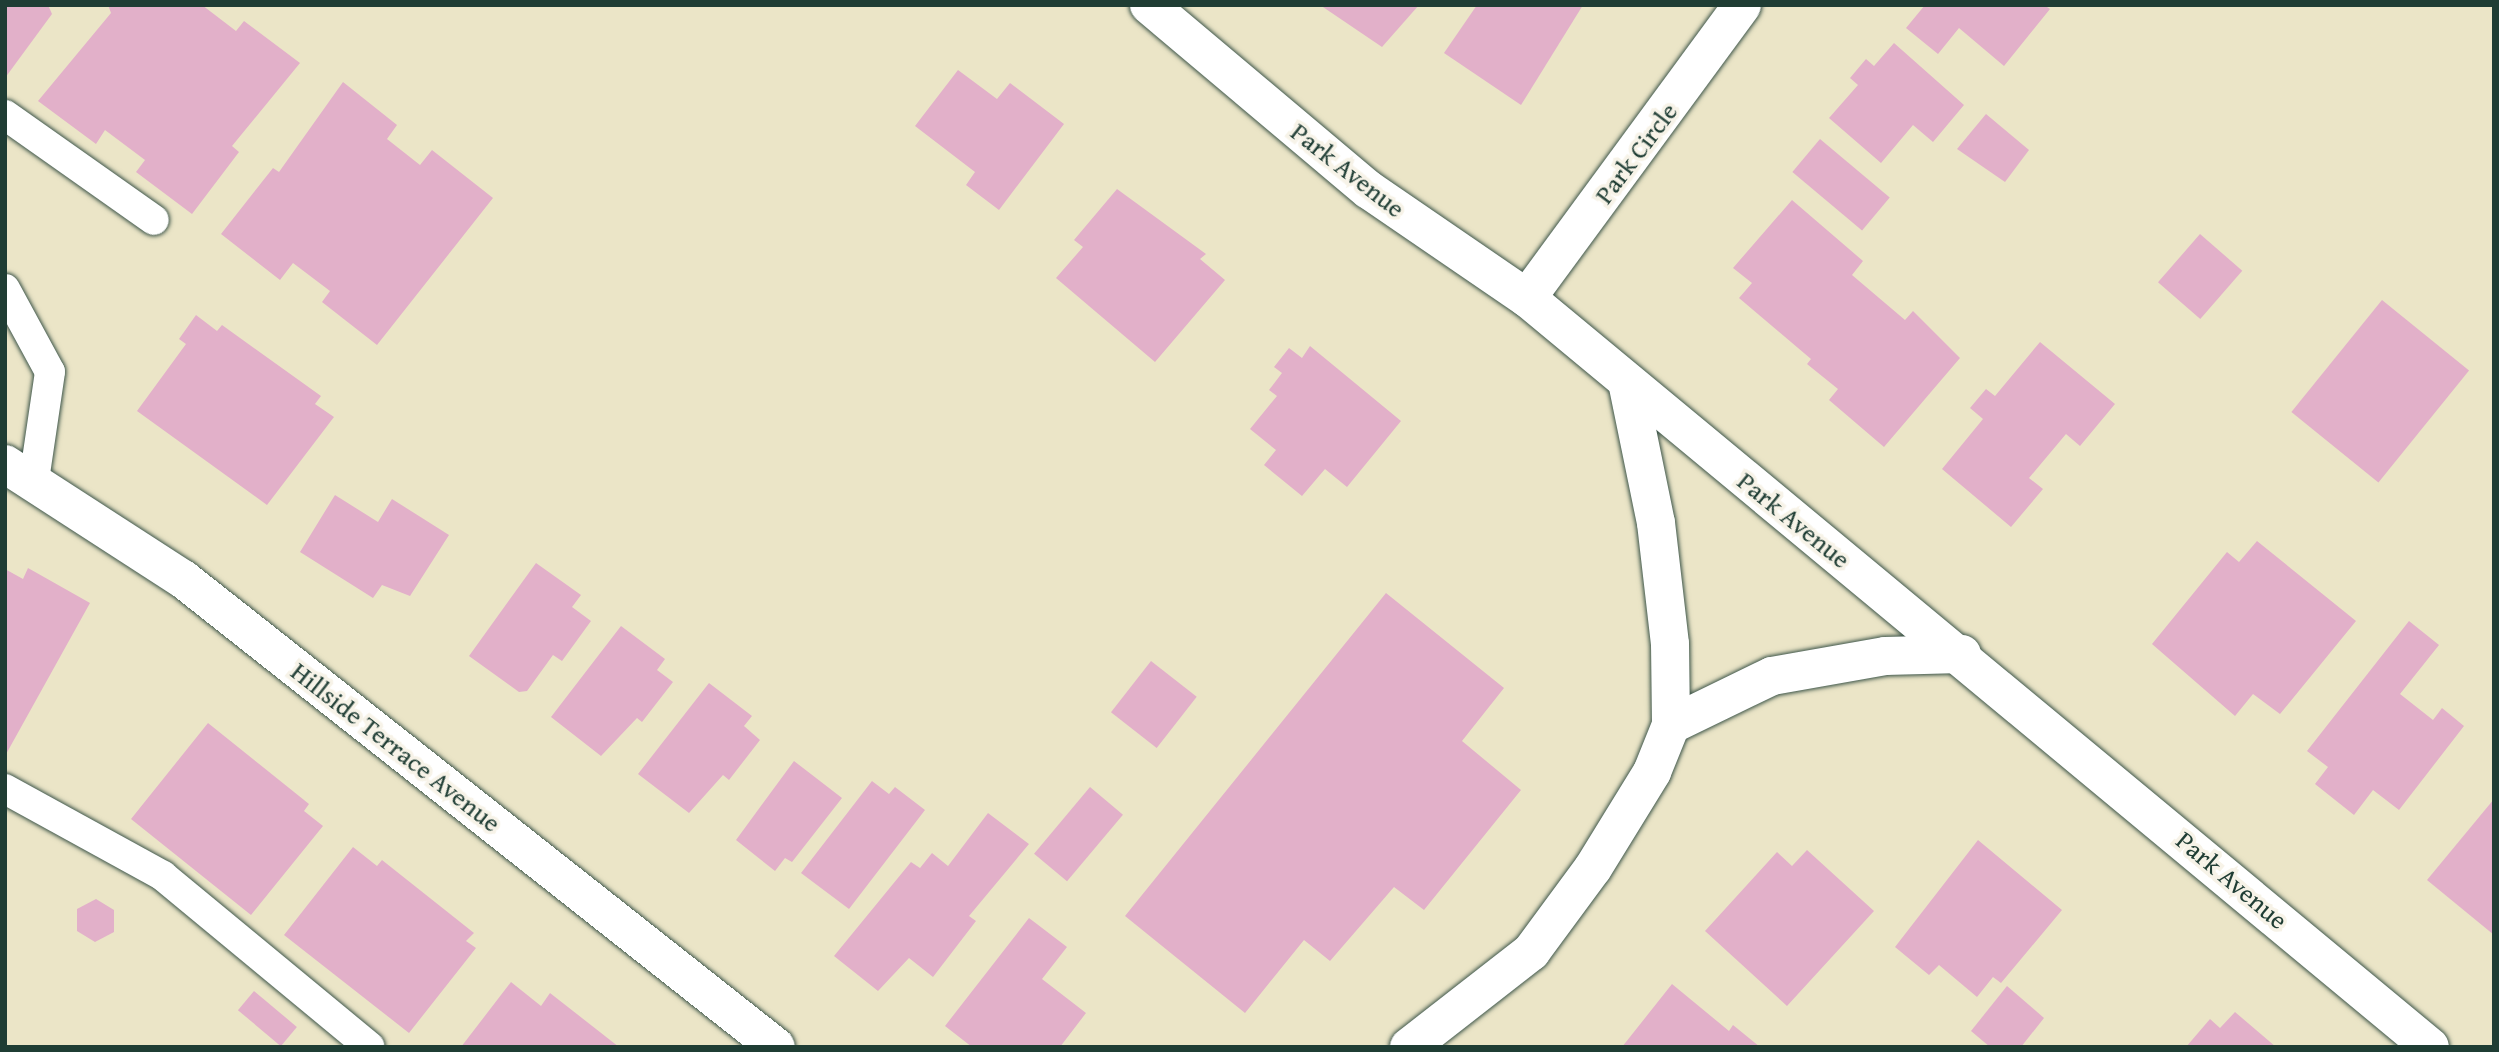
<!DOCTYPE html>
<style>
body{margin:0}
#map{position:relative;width:2499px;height:1052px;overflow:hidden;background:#ebe5c7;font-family:"Gentium Book Plus",serif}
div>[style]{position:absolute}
.building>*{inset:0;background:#e2b0c9;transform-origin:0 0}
.roads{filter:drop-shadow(0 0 2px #3e564a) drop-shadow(0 0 2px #3e564a)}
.service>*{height:30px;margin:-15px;padding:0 15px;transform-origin:15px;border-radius:15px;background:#fff}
.minor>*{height:38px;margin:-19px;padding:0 19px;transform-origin:19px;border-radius:19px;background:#fff}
.tertiary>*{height:38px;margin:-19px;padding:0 19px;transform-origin:19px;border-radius:19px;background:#fff}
span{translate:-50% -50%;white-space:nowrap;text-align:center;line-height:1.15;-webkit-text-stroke:7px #f7f3e8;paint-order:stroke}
.street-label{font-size:26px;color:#1f3d34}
.frame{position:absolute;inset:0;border:7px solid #1f3d34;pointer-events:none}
</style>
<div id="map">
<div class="building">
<div style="clip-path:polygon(5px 5px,48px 5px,52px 14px,5px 78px)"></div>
<div style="clip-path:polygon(108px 5px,202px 5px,236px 31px,244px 21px,300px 63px,232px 146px,239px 152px,192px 214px,136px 172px,145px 160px,105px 130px,96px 144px,38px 101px,111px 13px)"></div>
<div style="clip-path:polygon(1320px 5px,1419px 5px,1382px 47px)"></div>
<div style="clip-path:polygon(1477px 5px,1583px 5px,1521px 105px,1444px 53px)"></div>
<div style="clip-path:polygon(1925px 5px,2044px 5px,2050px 9px,2004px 66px,1959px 28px,1938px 54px,1906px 28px)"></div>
<div style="clip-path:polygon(1894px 43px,1964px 105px,1933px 142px,1913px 125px,1881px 163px,1829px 118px,1858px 85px,1850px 78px,1866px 59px,1874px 66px)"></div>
<div style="clip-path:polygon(958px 70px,997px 99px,1010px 83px,1064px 124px,999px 210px,966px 185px,975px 172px,915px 126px)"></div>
<div style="clip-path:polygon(343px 82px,397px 125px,387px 139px,420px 165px,432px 150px,493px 198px,377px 345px,322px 302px,330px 291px,293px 263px,280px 280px,221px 234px,273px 168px,279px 172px)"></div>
<div style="clip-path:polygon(1986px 114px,2029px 150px,2005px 182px,1957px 149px)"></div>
<div style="left:1820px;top:139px;width:91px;height:43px;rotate:40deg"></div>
<div style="clip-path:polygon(1117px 189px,1206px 254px,1200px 259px,1225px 280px,1155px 362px,1056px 278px,1083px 247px,1074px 240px)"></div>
<div style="clip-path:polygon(1792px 200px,1863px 261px,1852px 275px,1905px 320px,1913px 311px,1960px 358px,1884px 447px,1829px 400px,1838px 389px,1807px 364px,1811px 359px,1739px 298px,1752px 283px,1733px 268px)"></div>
<div style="left:2200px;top:234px;width:56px;height:64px;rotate:41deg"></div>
<div style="left:2382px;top:300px;width:112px;height:144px;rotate:39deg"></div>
<div style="clip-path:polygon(196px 315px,217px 331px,222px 325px,321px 396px,315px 404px,334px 417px,267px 505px,137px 411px,186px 344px,179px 339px)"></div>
<div style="clip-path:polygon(2040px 342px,2115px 404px,2080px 446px,2066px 434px,2029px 478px,2043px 489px,2011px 527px,1942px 469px,1983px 419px,1970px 408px,1986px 389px,1995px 396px)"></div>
<div style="clip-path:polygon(1310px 346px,1401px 421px,1347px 487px,1325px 469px,1302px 496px,1264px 465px,1276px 450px,1250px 429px,1277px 396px,1269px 390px,1282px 373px,1274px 367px,1289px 348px,1302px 358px)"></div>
<div style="clip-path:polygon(335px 495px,378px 522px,392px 499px,449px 535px,410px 596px,382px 585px,373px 598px,300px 552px)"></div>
<div style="clip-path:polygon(2257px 541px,2356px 621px,2280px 714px,2253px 694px,2235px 716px,2152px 644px,2227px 552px,2239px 562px)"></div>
<div style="clip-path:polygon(536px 563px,581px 595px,572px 607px,591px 621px,562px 661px,553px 655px,527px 691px,519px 692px,469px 656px)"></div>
<div style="clip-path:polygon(28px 568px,90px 603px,5px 756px,5px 569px,23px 579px)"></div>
<div style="clip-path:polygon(1386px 593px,1504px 688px,1462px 741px,1521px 790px,1424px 910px,1394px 887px,1330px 961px,1304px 940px,1245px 1013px,1125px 916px)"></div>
<div style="clip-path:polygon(2409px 621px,2439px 645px,2400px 694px,2433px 720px,2442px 708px,2464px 726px,2399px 810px,2373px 790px,2354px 815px,2315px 784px,2328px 767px,2307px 751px)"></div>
<div style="clip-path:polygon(621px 626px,665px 659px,657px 670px,673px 682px,642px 722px,637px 718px,601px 756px,551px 717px)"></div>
<div style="left:1151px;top:661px;width:58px;height:65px;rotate:38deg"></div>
<div style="clip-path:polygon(709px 683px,752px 716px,744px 726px,760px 740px,729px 780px,723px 775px,689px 813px,638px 774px)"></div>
<div style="clip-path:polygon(208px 723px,309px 804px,304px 811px,323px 826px,251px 915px,131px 819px)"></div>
<div style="clip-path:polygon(794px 761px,842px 798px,792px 862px,785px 858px,775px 871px,736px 840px)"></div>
<div style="clip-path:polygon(872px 781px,889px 794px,895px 787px,925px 810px,849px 909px,801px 873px)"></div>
<div style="left:1090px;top:787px;width:43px;height:87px;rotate:40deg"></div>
<div style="clip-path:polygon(2494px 799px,2494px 935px,2427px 880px)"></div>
<div style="clip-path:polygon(988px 813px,1029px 844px,969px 916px,976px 921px,933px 977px,909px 958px,878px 991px,834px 956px,911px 862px,920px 868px,932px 853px,948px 866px)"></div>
<div style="clip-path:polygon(1978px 840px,2062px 910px,2001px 983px,1993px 977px,1977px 997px,1939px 965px,1929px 975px,1895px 947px)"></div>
<div style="clip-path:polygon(353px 847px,377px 866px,382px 860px,474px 933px,466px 941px,476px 948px,409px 1033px,284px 935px)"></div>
<div style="clip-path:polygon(1807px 850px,1874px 911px,1787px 1006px,1705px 931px,1777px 852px,1792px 866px)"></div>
<div style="clip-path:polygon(96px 899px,114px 910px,114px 932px,95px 942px,77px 931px,77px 909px)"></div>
<div style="clip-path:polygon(1029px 918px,1067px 947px,1042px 979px,1086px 1013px,1060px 1047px,972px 1047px,945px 1026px)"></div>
<div style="clip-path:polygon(511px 982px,541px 1006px,550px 993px,619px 1047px,461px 1047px)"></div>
<div style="clip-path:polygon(1672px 984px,1729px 1031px,1733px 1025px,1760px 1047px,1622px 1047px)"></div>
<div style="clip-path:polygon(2007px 986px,2044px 1018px,2021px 1047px,1990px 1047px,1971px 1031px)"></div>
<div style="left:254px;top:991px;width:56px;height:25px;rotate:40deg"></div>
<div style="clip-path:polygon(2235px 1012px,2276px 1047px,2186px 1047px,2210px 1019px,2220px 1028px)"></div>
</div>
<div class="roads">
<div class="service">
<div style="left:5px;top:115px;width:182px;rotate:35.2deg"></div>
<div style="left:5px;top:289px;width:94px;rotate:61.5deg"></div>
<div style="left:50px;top:372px;width:109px;rotate:98.4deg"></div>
<div style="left:5px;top:789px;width:180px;rotate:28.8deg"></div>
<div style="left:163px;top:876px;width:268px;rotate:39.6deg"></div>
</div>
<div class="minor">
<div style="left:1149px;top:5px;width:287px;rotate:40.1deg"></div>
<div style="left:1369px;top:190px;width:191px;rotate:34.4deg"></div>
<div style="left:1527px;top:298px;width:1173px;rotate:39.67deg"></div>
<div style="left:1527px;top:298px;width:363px;rotate:-53.7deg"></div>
</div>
<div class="tertiary">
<div style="left:5px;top:464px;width:212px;rotate:32.9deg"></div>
<div style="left:183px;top:579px;width:755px;rotate:38.28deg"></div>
<div style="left:1671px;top:725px;width:112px;rotate:-25.9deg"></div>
<div style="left:1772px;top:676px;width:115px;rotate:-10deg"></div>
<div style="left:1885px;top:656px;width:77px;rotate:-1.5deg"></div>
<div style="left:1409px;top:1047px;width:155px;rotate:-37.9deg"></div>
<div style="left:1531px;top:952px;width:104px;rotate:-53.6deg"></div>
<div style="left:1593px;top:868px;width:113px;rotate:-58.4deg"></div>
<div style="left:1652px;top:772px;width:51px;rotate:-68deg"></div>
<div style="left:1671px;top:725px;width:81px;rotate:-90.7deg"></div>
<div style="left:1670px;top:644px;width:122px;rotate:-96.6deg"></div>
<div style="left:1656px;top:523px;width:139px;rotate:-101.6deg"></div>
</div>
</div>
<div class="street-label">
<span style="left:1636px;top:153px;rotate:-53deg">Park Circle</span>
<span style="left:1348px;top:170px;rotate:38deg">Park Avenue</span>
<span style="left:1794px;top:520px;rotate:39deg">Park Avenue</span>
<span style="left:396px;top:747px;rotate:38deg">Hillside Terrace Avenue</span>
<span style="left:2232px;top:880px;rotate:40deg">Park Avenue</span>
</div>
<div class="frame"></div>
</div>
